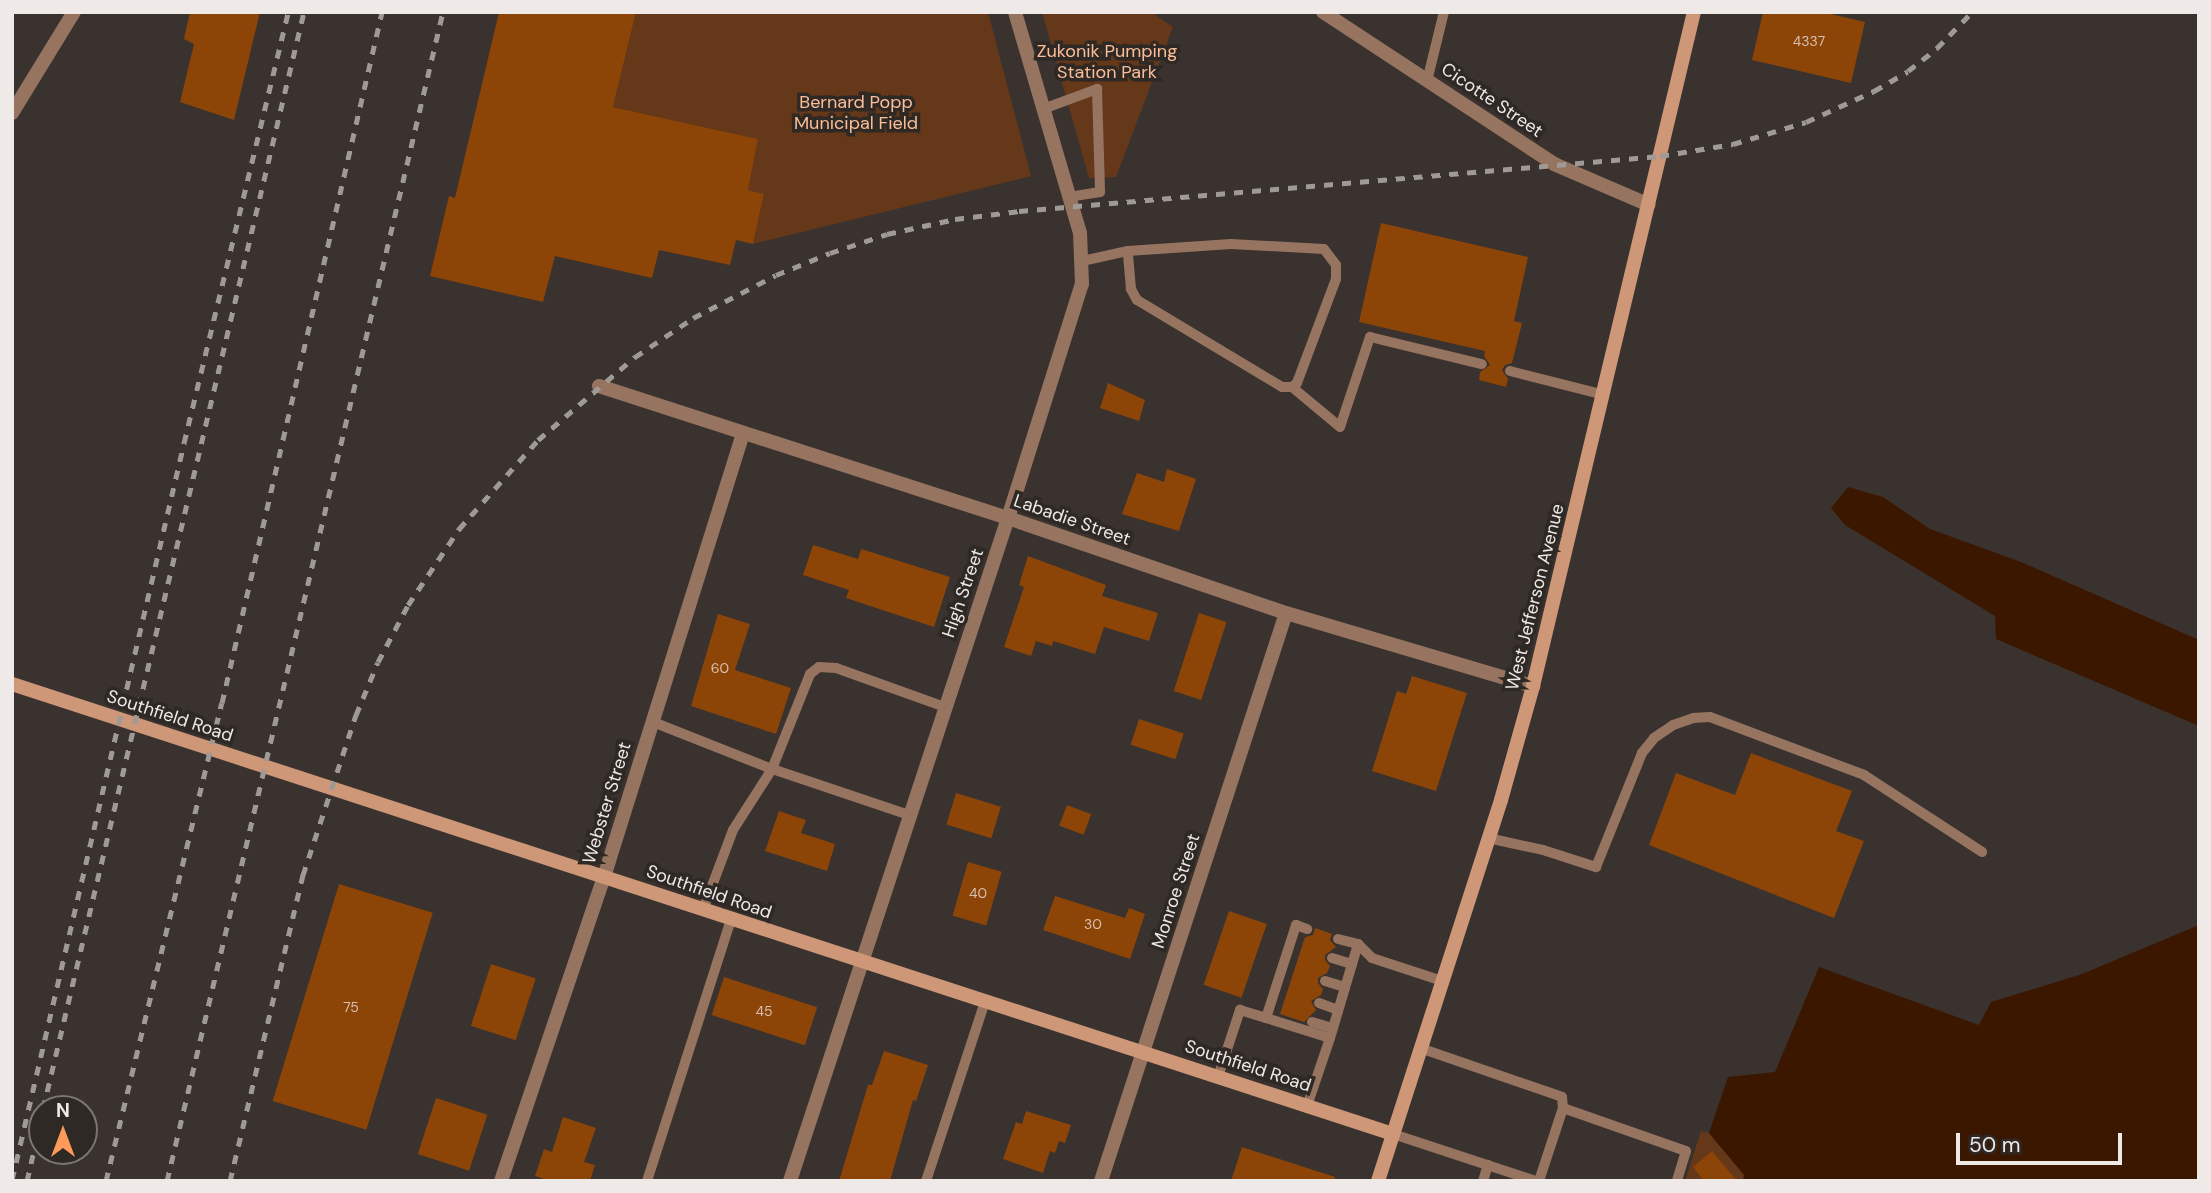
<!DOCTYPE html>
<style>
body{margin:0}
#map{position:relative;width:2211px;height:1193px;overflow:hidden;background:#39322f;font-family:"DM Sans",sans-serif}
div>[style]{position:absolute}
.green>*{inset:0;background:#66381a}
.water>*{inset:0;background:#3c1700}
.building>*{inset:0;background:#8d4407;transform-origin:0 0}
.lane>*{height:10px;margin:-5px;padding:0 5px;transform-origin:5px;border-radius:5px;background:#977460}
.street>*{height:14px;margin:-7px;padding:0 7px;transform-origin:7px;border-radius:7px;background:#977460}
.secondary>*{height:14px;margin:-7px;padding:0 7px;transform-origin:7px;border-radius:7px;background:#ce9777}
.rail>*{height:5px;margin-top:-2.5px;transform-origin:0;background:repeating-linear-gradient(90deg,#a09a97 0 9px,transparent 0 18px)}
span{translate:-50% -50%;white-space:nowrap;text-align:center;line-height:1.15;-webkit-text-stroke:7px #2f2925;paint-order:stroke}
.number-label{font-size:14px;color:#d6c0b0}
.number-label span{-webkit-text-stroke-width:0}
.park-label{font-size:18px;color:#fcbe98}
.street-label{font-size:18px;color:#efeae8}
.frame{position:absolute;inset:0;border:14px solid #efeae8;pointer-events:none}
.north{position:absolute;left:28px;top:1095px;width:70px;height:70px;box-sizing:border-box;background:#2f2925;border:2px solid #7c7673;border-radius:50%;rotate:0deg;font-size:19px;font-weight:700;line-height:28px;text-align:center;color:#efeae8}
.north::after{content:'';display:block;margin:auto;width:24px;height:32px;background:#ff9b5a;clip-path:polygon(50% 0,100% 100%,50% 72%,0 100%)}
.scale{position:absolute;left:1956px;top:1133px;width:166px;height:32px;box-sizing:border-box;border:4px solid #efeae8;border-top:0;padding-left:9px;font-size:21px;line-height:24px;white-space:nowrap;color:#efeae8;-webkit-text-stroke:5px #2f2925;paint-order:stroke}
</style>
<div id="map">
<div class="green">
<div style="clip-path:polygon(636px 12px,988px 12px,1031px 176px,753px 244px,764px 194px,748px 190px,758px 139px,613px 107px)"></div>
<div style="clip-path:polygon(1042px 12px,1151px 12px,1173px 27px,1116px 177px,1089px 178px)"></div>
<div style="clip-path:polygon(1701px 1131px,1709px 1133px,1745px 1175px,1743px 1181px,1685px 1181px)"></div>
</div>
<div class="water">
<div style="clip-path:polygon(1848px 487px,1883px 497px,1930px 529px,2021px 562px,2199px 640px,2199px 726px,1996px 639px,1995px 616px,1845px 525px,1831px 508px)"></div>
<div style="clip-path:polygon(2199px 925px,2199px 1181px,1743px 1181px,1744px 1175px,1709px 1133px,1728px 1077px,1775px 1072px,1819px 967px,1979px 1025px,1991px 1002px,2082px 974px)"></div>
</div>
<div class="building">
<div style="clip-path:polygon(190px 12px,260px 12px,234px 120px,180px 102px,194px 44px,184px 39px)"></div>
<div style="clip-path:polygon(499px 12px,636px 12px,613px 107px,758px 139px,748px 190px,764px 194px,753px 244px,736px 240px,730px 265px,659px 250px,652px 278px,555px 256px,543px 302px,430px 276px,449px 196px,455px 198px)"></div>
<div style="clip-path:polygon(1763px 12px,1822px 12px,1865px 22px,1851px 83px,1752px 60px)"></div>
<div style="clip-path:polygon(1381px 223px,1528px 257px,1514px 321px,1522px 323px,1512px 363px,1505px 365px,1502px 370px,1508px 379px,1506px 387px,1479px 380px,1480px 372px,1490px 365px,1484px 356px,1485px 351px,1359px 322px)"></div>
<div style="clip-path:polygon(1108px 383px,1145px 400px,1139px 421px,1100px 408px)"></div>
<div style="clip-path:polygon(1167px 469px,1196px 479px,1179px 531px,1122px 514px,1137px 473px,1164px 482px)"></div>
<div style="clip-path:polygon(813px 545px,858px 559px,861px 549px,950px 577px,934px 627px,846px 598px,849px 590px,803px 575px)"></div>
<div style="clip-path:polygon(1028px 556px,1106px 585px,1102px 596px,1158px 613px,1149px 641px,1104px 627px,1095px 654px,1053px 641px,1052px 646px,1036px 641px,1031px 656px,1004px 647px,1024px 587px,1019px 585px)"></div>
<div style="left:1199px;top:613px;width:29px;height:82px;rotate:18deg"></div>
<div style="clip-path:polygon(718px 614px,750px 624px,735px 670px,791px 688px,776px 734px,691px 706px)"></div>
<div style="clip-path:polygon(1412px 676px,1467px 693px,1436px 791px,1372px 771px,1397px 691px,1406px 694px)"></div>
<div style="left:1139px;top:719px;width:47px;height:27px;rotate:18deg"></div>
<div style="clip-path:polygon(1751px 753px,1852px 791px,1836px 831px,1864px 841px,1834px 918px,1649px 845px,1676px 773px,1735px 795px)"></div>
<div style="left:956px;top:793px;width:47px;height:33px;rotate:17deg"></div>
<div style="left:1067px;top:805px;width:26px;height:22px;rotate:21deg"></div>
<div style="clip-path:polygon(779px 811px,806px 820px,801px 833px,835px 844px,827px 871px,765px 851px)"></div>
<div style="left:968px;top:862px;width:35px;height:56px;rotate:16deg"></div>
<div style="left:339px;top:884px;width:98px;height:227px;rotate:17deg"></div>
<div style="clip-path:polygon(1055px 896px,1125px 918px,1129px 908px,1145px 914px,1130px 959px,1043px 930px)"></div>
<div style="left:1229px;top:911px;width:40px;height:78px;rotate:19deg"></div>
<div style="clip-path:polygon(1315px 928px,1332px 934px,1330px 940px,1336px 947px,1325px 955px,1325px 960px,1330px 966px,1327px 973px,1318px 978px,1318px 983px,1323px 989px,1321px 995px,1311px 1001px,1316px 1010px,1304px 1022px,1280px 1014px,1305px 937px,1313px 935px)"></div>
<div style="left:491px;top:964px;width:47px;height:65px;rotate:18deg"></div>
<div style="left:724px;top:977px;width:98px;height:40px;rotate:18deg"></div>
<div style="clip-path:polygon(884px 1051px,928px 1065px,916px 1101px,913px 1100px,890px 1181px,839px 1181px,868px 1085px,872px 1085px)"></div>
<div style="left:436px;top:1098px;width:54px;height:59px;rotate:18deg"></div>
<div style="clip-path:polygon(1026px 1111px,1071px 1125px,1065px 1143px,1059px 1141px,1055px 1153px,1050px 1151px,1043px 1173px,1003px 1159px,1016px 1122px,1022px 1124px)"></div>
<div style="clip-path:polygon(563px 1117px,596px 1128px,584px 1162px,595px 1165px,590px 1181px,551px 1181px,535px 1176px,544px 1149px,552px 1152px)"></div>
<div style="clip-path:polygon(1242px 1147px,1335px 1177px,1335px 1181px,1231px 1181px)"></div>
<div style="clip-path:polygon(1712px 1151px,1737px 1181px,1704px 1181px,1693px 1167px)"></div>
</div>
<div class="lane">
<div style="left:1427px;top:81px;width:71px;rotate:-76.2deg"></div>
<div style="left:1043px;top:109px;width:58px;rotate:-20.3deg"></div>
<div style="left:1097px;top:89px;width:103px;rotate:88.3deg"></div>
<div style="left:1100px;top:192px;width:31px;rotate:171deg"></div>
<div style="left:1082px;top:261px;width:47px;rotate:-12.3deg"></div>
<div style="left:1128px;top:251px;width:103px;rotate:-3.9deg"></div>
<div style="left:1231px;top:244px;width:93px;rotate:3.1deg"></div>
<div style="left:1324px;top:249px;width:20px;rotate:53deg"></div>
<div style="left:1336px;top:265px;width:14px;rotate:90deg"></div>
<div style="left:1336px;top:279px;width:111px;rotate:110.6deg"></div>
<div style="left:1297px;top:383px;width:6px;rotate:141deg"></div>
<div style="left:1292px;top:387px;width:10px;rotate:180deg"></div>
<div style="left:1282px;top:387px;width:169px;rotate:-149deg"></div>
<div style="left:1137px;top:300px;width:13px;rotate:-119deg"></div>
<div style="left:1131px;top:289px;width:38px;rotate:-95deg"></div>
<div style="left:1510px;top:371px;width:97px;rotate:14.3deg"></div>
<div style="left:1292px;top:387px;width:62px;rotate:39.8deg"></div>
<div style="left:1340px;top:427px;width:95px;rotate:-71.6deg"></div>
<div style="left:1370px;top:337px;width:115px;rotate:13.6deg"></div>
<div style="left:653px;top:722px;width:128px;rotate:21.6deg"></div>
<div style="left:772px;top:769px;width:72px;rotate:122.6deg"></div>
<div style="left:733px;top:830px;width:85px;rotate:110.6deg"></div>
<div style="left:909px;top:815px;width:145px;rotate:-161.4deg"></div>
<div style="left:772px;top:769px;width:102px;rotate:-68.2deg"></div>
<div style="left:810px;top:674px;width:11px;rotate:-38deg"></div>
<div style="left:819px;top:667px;width:17px;rotate:3deg"></div>
<div style="left:836px;top:668px;width:116px;rotate:19.7deg"></div>
<div style="left:1488px;top:838px;width:56px;rotate:12.3deg"></div>
<div style="left:1543px;top:850px;width:56px;rotate:17.8deg"></div>
<div style="left:1596px;top:867px;width:123px;rotate:-68deg"></div>
<div style="left:1642px;top:753px;width:19px;rotate:-51deg"></div>
<div style="left:1654px;top:738px;width:23px;rotate:-34deg"></div>
<div style="left:1673px;top:725px;width:21px;rotate:-19deg"></div>
<div style="left:1693px;top:718px;width:17px;rotate:-3deg"></div>
<div style="left:1710px;top:717px;width:165px;rotate:20.6deg"></div>
<div style="left:1864px;top:775px;width:141px;rotate:33.1deg"></div>
<div style="left:1338px;top:939px;width:21px;rotate:14deg"></div>
<div style="left:1358px;top:944px;width:20px;rotate:45deg"></div>
<div style="left:1372px;top:958px;width:74px;rotate:18.2deg"></div>
<div style="left:1332px;top:958px;width:21px;rotate:17deg"></div>
<div style="left:1325px;top:981px;width:21px;rotate:17deg"></div>
<div style="left:1319px;top:1003px;width:20px;rotate:20deg"></div>
<div style="left:1266px;top:1018px;width:67px;rotate:17.4deg"></div>
<div style="left:1330px;top:1038px;width:98px;rotate:-73.4deg"></div>
<div style="left:1312px;top:1022px;width:21px;rotate:17deg"></div>
<div style="left:1420px;top:1048px;width:150px;rotate:19deg"></div>
<div style="left:1562px;top:1097px;width:11px;rotate:85deg"></div>
<div style="left:1563px;top:1108px;width:130px;rotate:19.3deg"></div>
<div style="left:1686px;top:1151px;width:31px;rotate:107deg"></div>
<div style="left:1218px;top:1077px;width:71px;rotate:-71.8deg"></div>
<div style="left:1240px;top:1010px;width:27px;rotate:17deg"></div>
<div style="left:1266px;top:1018px;width:98px;rotate:-72.1deg"></div>
<div style="left:1296px;top:925px;width:12px;rotate:20deg"></div>
<div style="left:1307px;top:1106px;width:72px;rotate:-71.3deg"></div>
<div style="left:1393px;top:1134px;width:151px;rotate:18.2deg"></div>
<div style="left:647px;top:1181px;width:275px;rotate:-72.2deg"></div>
<div style="left:926px;top:1181px;width:188px;rotate:-71.8deg"></div>
<div style="left:1483px;top:1181px;width:17px;rotate:-73deg"></div>
<div style="left:1539px;top:1181px;width:77px;rotate:-71.8deg"></div>
</div>
<div class="street">
<div style="left:1323px;top:12px;width:277px;rotate:33.3deg"></div>
<div style="left:1554px;top:164px;width:103px;rotate:23.3deg"></div>
<div style="left:12px;top:113px;width:119px;rotate:-58.5deg"></div>
<div style="left:599px;top:386px;width:430px;rotate:17.9deg"></div>
<div style="left:1008px;top:518px;width:294px;rotate:18.9deg"></div>
<div style="left:1286px;top:613px;width:258px;rotate:16.5deg"></div>
<div style="left:501px;top:1181px;width:321px;rotate:-71.3deg"></div>
<div style="left:604px;top:877px;width:464px;rotate:-72.6deg"></div>
<div style="left:790px;top:1181px;width:698px;rotate:-71.8deg"></div>
<div style="left:1008px;top:518px;width:245px;rotate:-72.5deg"></div>
<div style="left:1082px;top:284px;width:51px;rotate:-92.2deg"></div>
<div style="left:1080px;top:233px;width:230px;rotate:-106.4deg"></div>
<div style="left:1101px;top:1181px;width:597px;rotate:-71.96deg"></div>
</div>
<div class="secondary">
<div style="left:12px;top:684px;width:1452px;rotate:18.05deg"></div>
<div style="left:1378px;top:1181px;width:400px;rotate:-72.1deg"></div>
<div style="left:1501px;top:800px;width:118px;rotate:-74.3deg"></div>
<div style="left:1533px;top:686px;width:693px;rotate:-76.57deg"></div>
</div>
<div class="rail">
<div style="left:43px;top:1109px;width:1128px;rotate:-76.62deg"></div>
<div style="left:12px;top:1180px;width:757px;rotate:-76.86deg"></div>
<div style="left:184px;top:443px;width:443px;rotate:-76.4deg"></div>
<div style="left:27px;top:1181px;width:68px;rotate:-77.2deg"></div>
<div style="left:106px;top:1181px;width:492px;rotate:-76.4deg"></div>
<div style="left:222px;top:703px;width:709px;rotate:-76.96deg"></div>
<div style="left:167px;top:1181px;width:1201px;rotate:-76.72deg"></div>
<div style="left:230px;top:1181px;width:315px;rotate:-76.6deg"></div>
<div style="left:303px;top:875px;width:169px;rotate:-71.7deg"></div>
<div style="left:356px;top:715px;width:57px;rotate:-67.5deg"></div>
<div style="left:378px;top:662px;width:64px;rotate:-62.2deg"></div>
<div style="left:408px;top:605px;width:92px;rotate:-56.1deg"></div>
<div style="left:459px;top:529px;width:119px;rotate:-48.4deg"></div>
<div style="left:538px;top:440px;width:128px;rotate:-40.6deg"></div>
<div style="left:635px;top:357px;width:70px;rotate:-33.9deg"></div>
<div style="left:693px;top:318px;width:93px;rotate:-27.4deg"></div>
<div style="left:776px;top:275px;width:58px;rotate:-22.2deg"></div>
<div style="left:830px;top:253px;width:60px;rotate:-18.4deg"></div>
<div style="left:887px;top:234px;width:70px;rotate:-12.4deg"></div>
<div style="left:955px;top:219px;width:64px;rotate:-7.1deg"></div>
<div style="left:1019px;top:211px;width:643px;rotate:-4.9deg"></div>
<div style="left:1660px;top:156px;width:74px;rotate:-9.3deg"></div>
<div style="left:1733px;top:144px;width:76px;rotate:-16.8deg"></div>
<div style="left:1806px;top:122px;width:75px;rotate:-24.5deg"></div>
<div style="left:1874px;top:91px;width:39px;rotate:-30deg"></div>
<div style="left:1908px;top:71px;width:37px;rotate:-38deg"></div>
<div style="left:1937px;top:48px;width:50px;rotate:-45.8deg"></div>
</div>
<div class="number-label">
<span style="left:1809px;top:41px">4337</span>
<span style="left:720px;top:668px">60</span>
<span style="left:978px;top:893px">40</span>
<span style="left:1093px;top:924px">30</span>
<span style="left:351px;top:1007px">75</span>
<span style="left:764px;top:1011px">45</span>
</div>
<div class="park-label">
<span style="left:1107px;top:62px">Zukonik Pumping<br>Station Park</span>
<span style="left:856px;top:113px">Bernard Popp<br>Municipal Field</span>
</div>
<div class="street-label">
<span style="left:1492px;top:100px;rotate:34deg">Cicotte Street</span>
<span style="left:1072px;top:520px;rotate:19deg">Labadie Street</span>
<span style="left:963px;top:593px;rotate:-71deg">High Street</span>
<span style="left:1535px;top:597px;rotate:-76deg">West Jefferson Avenue</span>
<span style="left:170px;top:716px;rotate:18deg">Southfield Road</span>
<span style="left:607px;top:803px;rotate:-73deg">Webster Street</span>
<span style="left:1176px;top:891px;rotate:-72deg">Monroe Street</span>
<span style="left:709px;top:892px;rotate:19deg">Southfield Road</span>
<span style="left:1248px;top:1066px;rotate:18deg">Southfield Road</span>
</div>
<div class="frame"></div>
<div class="north">N</div>
<div class="scale">50 m</div>
</div>
